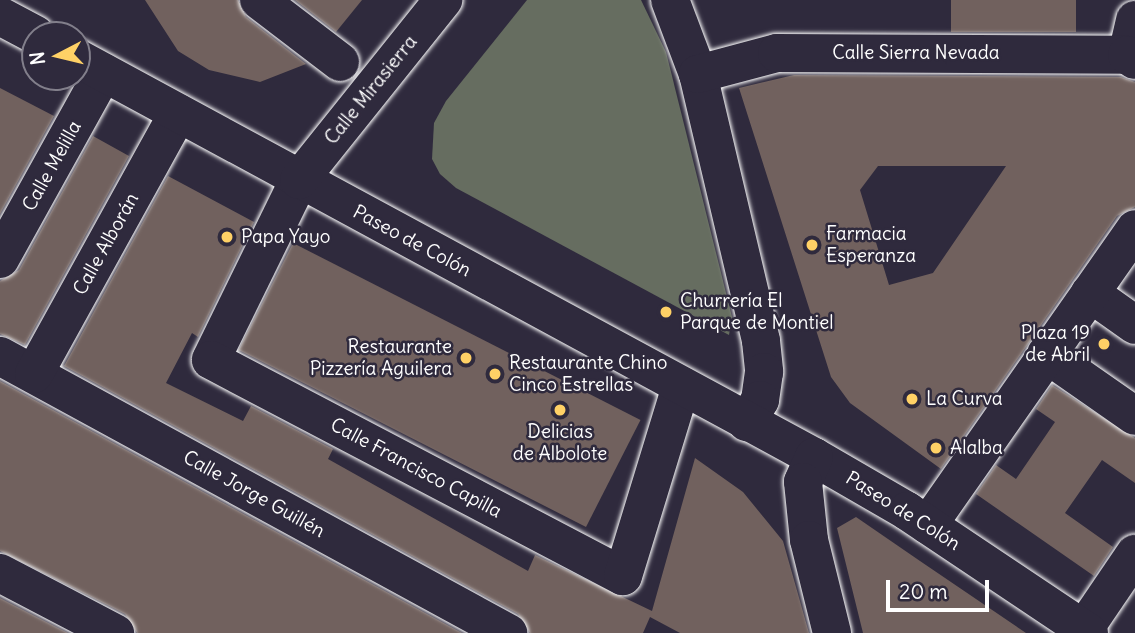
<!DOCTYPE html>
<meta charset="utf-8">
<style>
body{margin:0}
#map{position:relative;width:1135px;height:633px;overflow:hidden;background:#2f2a3d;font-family:Delius,sans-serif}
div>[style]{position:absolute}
.green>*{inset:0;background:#666d60}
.building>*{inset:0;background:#71615e;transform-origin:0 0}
.roads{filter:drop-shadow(0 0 2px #fff) drop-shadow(0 0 2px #fff)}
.street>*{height:38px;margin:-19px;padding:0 19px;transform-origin:19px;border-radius:19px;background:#2f2a3d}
.secondary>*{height:38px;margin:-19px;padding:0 19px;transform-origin:19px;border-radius:19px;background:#2f2a3d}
.dots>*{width:19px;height:19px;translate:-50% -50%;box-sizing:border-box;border:4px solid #2f2a3d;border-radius:50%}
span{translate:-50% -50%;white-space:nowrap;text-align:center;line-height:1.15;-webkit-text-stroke:5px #2f2a3d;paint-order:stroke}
.street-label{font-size:19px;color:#fff}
.poi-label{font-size:19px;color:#fff}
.left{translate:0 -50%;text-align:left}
.right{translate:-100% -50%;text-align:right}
.north{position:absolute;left:21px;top:21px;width:70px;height:70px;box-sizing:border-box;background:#2f2a3d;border:2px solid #827f8b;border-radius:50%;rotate:263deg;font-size:19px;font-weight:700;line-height:28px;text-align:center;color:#fff}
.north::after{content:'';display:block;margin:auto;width:24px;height:32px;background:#ffd166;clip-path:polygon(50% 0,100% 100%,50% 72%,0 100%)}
.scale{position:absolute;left:886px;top:580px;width:103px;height:32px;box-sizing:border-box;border:4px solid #fff;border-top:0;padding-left:9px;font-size:21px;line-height:24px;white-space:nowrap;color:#fff;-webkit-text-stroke:5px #2f2a3d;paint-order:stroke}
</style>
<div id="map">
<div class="green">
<div style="clip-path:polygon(527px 0,641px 0,666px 52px,732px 317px,729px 335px,456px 188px,440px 174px,432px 159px,434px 123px,446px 101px)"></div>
</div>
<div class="building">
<div style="clip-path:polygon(145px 0,238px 0,246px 17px,306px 64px,260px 82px,209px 70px,178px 51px)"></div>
<div style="clip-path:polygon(295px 0,362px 0,336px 32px)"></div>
<div style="left:951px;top:0;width:125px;height:32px"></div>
<div style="clip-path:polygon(evenodd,794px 75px,1121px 77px,1135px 82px,1135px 207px,1117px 216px,941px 469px,850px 403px,831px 377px,739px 88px,794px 75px,878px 166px,1006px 166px,933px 273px,889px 285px,860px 190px,878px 166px)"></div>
<div style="clip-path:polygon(0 88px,54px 116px,0 214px)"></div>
<div style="clip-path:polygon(93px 136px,129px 156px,25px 345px,0 334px,0 281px,19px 270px)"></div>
<div style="clip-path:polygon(168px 176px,254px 222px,198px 337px,192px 333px,166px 383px,243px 421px,251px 406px,333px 449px,328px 459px,528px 571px,535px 555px,652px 611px,695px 458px,743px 492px,783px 541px,809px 633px,680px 633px,650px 617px,643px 633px,530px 633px,518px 614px,64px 366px)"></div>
<div style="left:293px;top:243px;width:390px;height:120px;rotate:27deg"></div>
<div style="clip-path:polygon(0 381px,462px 633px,137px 633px,125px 614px,0 551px)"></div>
<div style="clip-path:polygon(1052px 385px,1135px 438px,1135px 483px,1102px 460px,1065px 513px,1113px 547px,1094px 576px,976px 494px,996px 465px,1016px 479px,1055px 422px,1036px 409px)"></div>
<div style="clip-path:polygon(856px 517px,920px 561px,1026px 633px,863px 633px,837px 528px)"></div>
<div style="clip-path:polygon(0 598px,68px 633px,0 633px)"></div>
</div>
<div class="roads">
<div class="street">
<div style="left:259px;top:0;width:102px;rotate:37.4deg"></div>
<div style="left:670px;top:0;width:79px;rotate:69.3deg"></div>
<div style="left:698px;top:74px;width:274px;rotate:76.7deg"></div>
<div style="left:761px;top:341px;width:31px;rotate:84deg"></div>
<div style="left:764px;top:372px;width:28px;rotate:98deg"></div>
<div style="left:760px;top:400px;width:26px;rotate:121deg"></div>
<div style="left:1127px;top:55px;width:36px;rotate:-77deg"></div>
<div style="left:698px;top:74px;width:82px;rotate:-14.9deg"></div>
<div style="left:777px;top:53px;width:350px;rotate:0.3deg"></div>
<div style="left:1127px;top:55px;width:9px;rotate:32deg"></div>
<div style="left:299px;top:180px;width:200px;rotate:116.1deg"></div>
<div style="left:211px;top:360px;width:465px;rotate:27.7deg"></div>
<div style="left:623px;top:576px;width:199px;rotate:-73deg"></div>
<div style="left:0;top:259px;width:213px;rotate:-61deg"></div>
<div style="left:1090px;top:293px;width:55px;rotate:35.4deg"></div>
<div style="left:1046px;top:354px;width:108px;rotate:34.9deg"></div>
<div style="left:0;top:356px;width:579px;rotate:28.6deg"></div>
<div style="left:34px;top:374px;width:298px;rotate:-61.1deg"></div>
<div style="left:928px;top:525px;width:361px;rotate:-55deg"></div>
<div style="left:0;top:573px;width:130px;rotate:27.6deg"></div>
<div style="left:1084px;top:629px;width:91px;rotate:-55.8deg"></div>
</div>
<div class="secondary">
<div style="left:0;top:16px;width:40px;rotate:28deg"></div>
<div style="left:77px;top:58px;width:838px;rotate:28.43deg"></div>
<div style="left:814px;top:457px;width:108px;rotate:30.1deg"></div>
<div style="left:907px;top:511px;width:219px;rotate:33.8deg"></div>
<div style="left:299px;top:180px;width:231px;rotate:-51.3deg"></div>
<div style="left:814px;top:457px;width:27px;rotate:114deg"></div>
<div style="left:803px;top:482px;width:58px;rotate:84.1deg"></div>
<div style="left:809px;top:540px;width:96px;rotate:76.1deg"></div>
</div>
</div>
<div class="dots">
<div style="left:227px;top:237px;background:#ffd166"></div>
<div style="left:812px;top:245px;background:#ffd166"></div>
<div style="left:666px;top:312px;background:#ffd166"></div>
<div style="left:1104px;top:344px;background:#ffd166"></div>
<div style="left:466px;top:358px;background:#ffd166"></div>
<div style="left:495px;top:374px;background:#ffd166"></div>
<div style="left:912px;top:399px;background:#ffd166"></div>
<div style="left:560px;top:410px;background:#ffd166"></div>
<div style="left:936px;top:448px;background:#ffd166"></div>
</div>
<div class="street-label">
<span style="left:916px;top:53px">Calle Sierra Nevada</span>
<span style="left:371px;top:90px;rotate:-51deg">Calle Mirasierra</span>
<span style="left:52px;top:166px;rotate:-61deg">Calle Melilla</span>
<span style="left:412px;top:241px;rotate:28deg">Paseo de Colón</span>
<span style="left:106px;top:244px;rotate:-61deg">Calle Alborán</span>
<span style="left:416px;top:468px;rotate:28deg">Calle Francisco Capilla</span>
<span style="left:254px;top:494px;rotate:29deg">Calle Jorge Guillén</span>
<span style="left:903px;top:511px;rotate:32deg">Paseo de Colón</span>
</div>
<div class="poi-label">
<span class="left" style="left:826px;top:245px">Farmacia<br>Esperanza</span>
<span class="left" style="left:241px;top:237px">Papa Yayo</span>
<span class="left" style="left:680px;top:312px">Churrería El<br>Parque de Montiel</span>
<span class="right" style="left:1090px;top:344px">Plaza 19<br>de Abril</span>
<span class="right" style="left:452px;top:358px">Restaurante<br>Pizzería Aguilera</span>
<span class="left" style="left:509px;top:374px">Restaurante Chino<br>Cinco Estrellas</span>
<span class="left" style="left:926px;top:399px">La Curva</span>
<span style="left:560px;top:443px">Delicias<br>de Albolote</span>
<span class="left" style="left:950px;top:448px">Alalba</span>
</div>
<div class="north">N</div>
<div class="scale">20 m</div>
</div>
